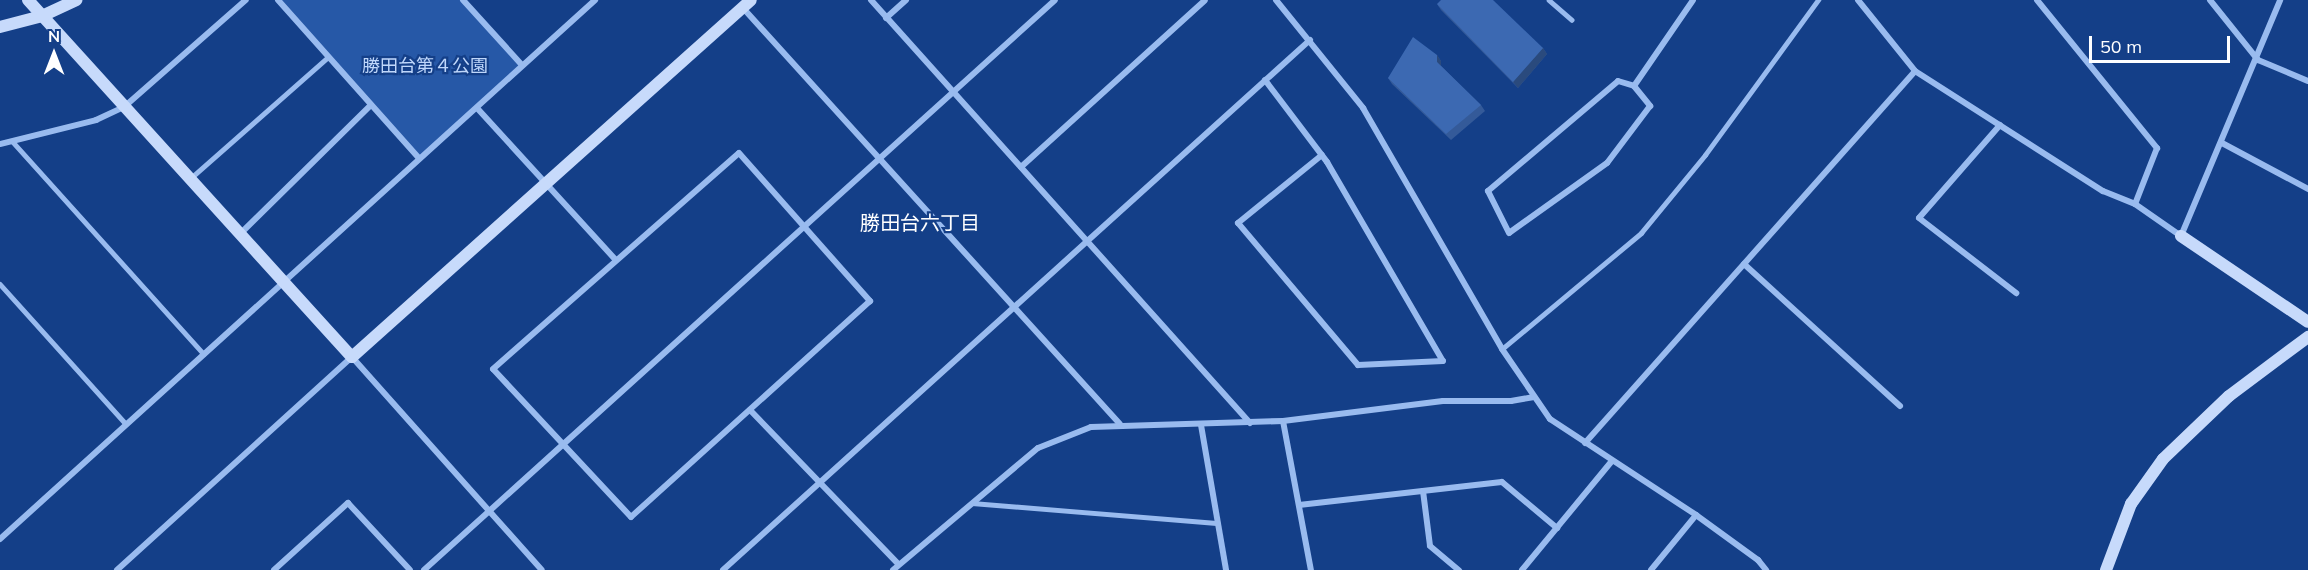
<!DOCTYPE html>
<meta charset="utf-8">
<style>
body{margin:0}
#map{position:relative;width:2308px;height:570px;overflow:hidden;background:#143f88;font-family:Mulish,"Noto Sans JP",sans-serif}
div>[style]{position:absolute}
.green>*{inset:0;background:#2658a7}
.lane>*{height:4.5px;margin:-2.25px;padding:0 2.25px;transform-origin:2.25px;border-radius:2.25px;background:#99bbef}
.street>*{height:6px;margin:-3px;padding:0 3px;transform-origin:3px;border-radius:3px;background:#99bbef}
.secondary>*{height:12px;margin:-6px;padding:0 6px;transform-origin:6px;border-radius:6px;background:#c7dafb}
.wall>*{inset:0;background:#345a99}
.shaded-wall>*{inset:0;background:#2a4a7d}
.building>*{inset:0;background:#3c69b2}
span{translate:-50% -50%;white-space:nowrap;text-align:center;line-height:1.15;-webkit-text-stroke:4.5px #143f88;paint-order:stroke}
.park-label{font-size:18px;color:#bfd7fb}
.neighbourhood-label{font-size:20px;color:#fff}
.north{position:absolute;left:24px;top:24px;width:60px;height:60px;-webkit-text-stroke:4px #143f88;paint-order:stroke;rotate:0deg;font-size:16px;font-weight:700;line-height:24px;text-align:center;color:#fff}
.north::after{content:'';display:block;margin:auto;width:21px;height:27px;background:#fff;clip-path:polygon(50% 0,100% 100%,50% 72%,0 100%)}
.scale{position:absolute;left:2089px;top:36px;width:141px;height:27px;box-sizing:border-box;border:3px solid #fff;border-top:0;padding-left:8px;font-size:18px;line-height:21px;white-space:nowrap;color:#fff;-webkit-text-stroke:4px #143f88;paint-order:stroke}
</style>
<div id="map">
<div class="green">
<div style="clip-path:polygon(278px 0,463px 0,522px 65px,419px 158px)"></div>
</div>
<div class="lane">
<div style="left:1549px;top:0;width:30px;rotate:41deg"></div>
<div style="left:13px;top:142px;width:285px;rotate:48deg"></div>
<div style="left:192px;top:177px;width:181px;rotate:-41.4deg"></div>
<div style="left:0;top:284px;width:188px;rotate:48deg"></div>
<div style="left:1502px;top:349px;width:181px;rotate:-39.8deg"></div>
<div style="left:1641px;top:233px;width:101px;rotate:-50.6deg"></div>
<div style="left:1705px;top:155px;width:192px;rotate:-53.9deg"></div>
<div style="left:972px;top:503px;width:245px;rotate:4.7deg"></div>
</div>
<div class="street">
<div style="left:278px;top:0;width:212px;rotate:48.3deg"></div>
<div style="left:463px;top:0;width:88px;rotate:47.8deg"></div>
<div style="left:871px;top:0;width:568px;rotate:48.14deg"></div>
<div style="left:1276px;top:0;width:139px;rotate:51.1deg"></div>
<div style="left:1363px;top:108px;width:278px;rotate:60deg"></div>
<div style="left:1502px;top:349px;width:85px;rotate:55.6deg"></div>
<div style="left:1550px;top:419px;width:175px;rotate:33.3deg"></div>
<div style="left:1696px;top:515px;width:77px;rotate:36deg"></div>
<div style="left:1758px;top:560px;width:13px;rotate:51deg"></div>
<div style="left:1858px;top:0;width:91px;rotate:51.2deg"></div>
<div style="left:1915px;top:71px;width:223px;rotate:32.6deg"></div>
<div style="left:2103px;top:191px;width:35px;rotate:22deg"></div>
<div style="left:2135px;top:204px;width:56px;rotate:34.8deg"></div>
<div style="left:2181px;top:236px;width:256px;rotate:-67.2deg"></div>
<div style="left:2037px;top:0;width:191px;rotate:51deg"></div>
<div style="left:2157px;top:148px;width:60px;rotate:111.4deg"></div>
<div style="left:2210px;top:0;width:77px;rotate:51.3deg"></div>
<div style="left:2258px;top:60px;width:54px;rotate:22.8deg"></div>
<div style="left:743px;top:8px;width:561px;rotate:47.82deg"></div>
<div style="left:886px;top:18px;width:27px;rotate:-42deg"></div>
<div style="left:1265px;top:80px;width:103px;rotate:52.9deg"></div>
<div style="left:1327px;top:162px;width:230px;rotate:59.8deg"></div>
<div style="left:1443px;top:361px;width:85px;rotate:177.3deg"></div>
<div style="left:1358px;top:365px;width:186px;rotate:-130.2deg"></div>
<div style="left:1238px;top:223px;width:108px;rotate:-39deg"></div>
<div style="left:1634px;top:86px;width:26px;rotate:51deg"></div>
<div style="left:1650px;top:106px;width:71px;rotate:127deg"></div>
<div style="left:1607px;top:163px;width:120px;rotate:144.5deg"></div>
<div style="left:1509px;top:233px;width:47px;rotate:-116.6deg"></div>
<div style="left:1488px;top:191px;width:170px;rotate:-40.2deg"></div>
<div style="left:1618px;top:81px;width:17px;rotate:17deg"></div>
<div style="left:1634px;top:86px;width:104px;rotate:-55.5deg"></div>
<div style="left:477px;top:108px;width:206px;rotate:47.6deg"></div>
<div style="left:2000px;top:125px;width:123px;rotate:131.1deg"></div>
<div style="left:1919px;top:218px;width:123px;rotate:37.7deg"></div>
<div style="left:2222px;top:143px;width:98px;rotate:28.1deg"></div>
<div style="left:0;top:144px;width:99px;rotate:-14deg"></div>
<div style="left:96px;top:120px;width:31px;rotate:-25deg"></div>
<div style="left:124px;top:107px;width:162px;rotate:-41.3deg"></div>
<div style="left:739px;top:153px;width:198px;rotate:48.5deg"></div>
<div style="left:870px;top:301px;width:322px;rotate:137.9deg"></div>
<div style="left:631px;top:517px;width:202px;rotate:-133deg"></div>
<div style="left:493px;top:369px;width:327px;rotate:-41.3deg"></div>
<div style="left:1021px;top:167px;width:248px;rotate:-42.2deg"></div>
<div style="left:240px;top:234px;width:184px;rotate:-44.6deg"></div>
<div style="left:1744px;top:264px;width:211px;rotate:42.3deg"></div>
<div style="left:750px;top:410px;width:214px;rotate:46.1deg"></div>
<div style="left:1283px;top:421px;width:152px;rotate:79.4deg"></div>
<div style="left:1201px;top:425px;width:147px;rotate:80.2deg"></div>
<div style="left:1585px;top:443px;width:497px;rotate:-48.4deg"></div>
<div style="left:1423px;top:491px;width:55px;rotate:82.7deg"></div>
<div style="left:1430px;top:546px;width:38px;rotate:40deg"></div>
<div style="left:1299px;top:505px;width:204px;rotate:-6.5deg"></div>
<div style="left:1502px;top:482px;width:72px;rotate:39.9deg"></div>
<div style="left:0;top:539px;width:803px;rotate:-42.17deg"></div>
<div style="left:117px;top:570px;width:317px;rotate:-42.2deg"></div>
<div style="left:352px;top:357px;width:285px;rotate:48.3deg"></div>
<div style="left:274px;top:570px;width:100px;rotate:-42.2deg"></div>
<div style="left:348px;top:503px;width:91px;rotate:47.2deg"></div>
<div style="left:424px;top:570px;width:850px;rotate:-42.09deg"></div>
<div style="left:723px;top:570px;width:791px;rotate:-42.08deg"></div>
<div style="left:893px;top:570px;width:189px;rotate:-40.1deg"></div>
<div style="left:1038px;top:448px;width:57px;rotate:-21.6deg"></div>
<div style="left:1091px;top:427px;width:192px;rotate:-1.8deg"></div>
<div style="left:1283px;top:421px;width:161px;rotate:-7.1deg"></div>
<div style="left:1443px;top:401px;width:68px"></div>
<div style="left:1511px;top:401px;width:22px;rotate:-10deg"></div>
<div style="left:1522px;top:570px;width:140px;rotate:-50.5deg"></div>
<div style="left:1651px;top:570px;width:71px;rotate:-50.7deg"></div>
</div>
<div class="secondary">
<div style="left:28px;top:0;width:482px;rotate:47.8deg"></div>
<div style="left:352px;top:357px;width:535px;rotate:-41.82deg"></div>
<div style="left:0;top:27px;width:43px;rotate:-14.7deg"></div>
<div style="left:42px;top:16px;width:38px;rotate:-25deg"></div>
<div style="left:2181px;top:236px;width:153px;rotate:34.1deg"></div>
<div style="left:2106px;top:570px;width:71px;rotate:-69.3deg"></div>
<div style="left:2131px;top:504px;width:55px;rotate:-54.6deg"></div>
<div style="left:2163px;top:459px;width:91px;rotate:-43.7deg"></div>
<div style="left:2229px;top:396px;width:99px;rotate:-36.8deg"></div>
</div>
<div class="wall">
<div style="clip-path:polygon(1437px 4px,1543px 48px,1547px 54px,1518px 88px,1441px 10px)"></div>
<div style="clip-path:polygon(1437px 55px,1441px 61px,1441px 66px,1481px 105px,1485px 111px,1451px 140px,1392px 84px,1388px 78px)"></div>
</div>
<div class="shaded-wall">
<div style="clip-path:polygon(1543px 48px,1547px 54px,1518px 88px,1513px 82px)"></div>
<div style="clip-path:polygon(1437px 55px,1441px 61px,1441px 68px,1437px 62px)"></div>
</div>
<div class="building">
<div style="clip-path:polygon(1441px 0,1493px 0,1543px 48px,1513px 82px,1437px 4px)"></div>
<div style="clip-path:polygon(1413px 37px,1437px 55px,1437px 62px,1481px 105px,1446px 134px,1388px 78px)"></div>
</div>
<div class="park-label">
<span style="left:425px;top:66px">勝田台第４公園</span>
</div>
<div class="neighbourhood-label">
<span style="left:920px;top:222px">勝田台六丁目</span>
</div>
<div class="north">N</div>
<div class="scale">50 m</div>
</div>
